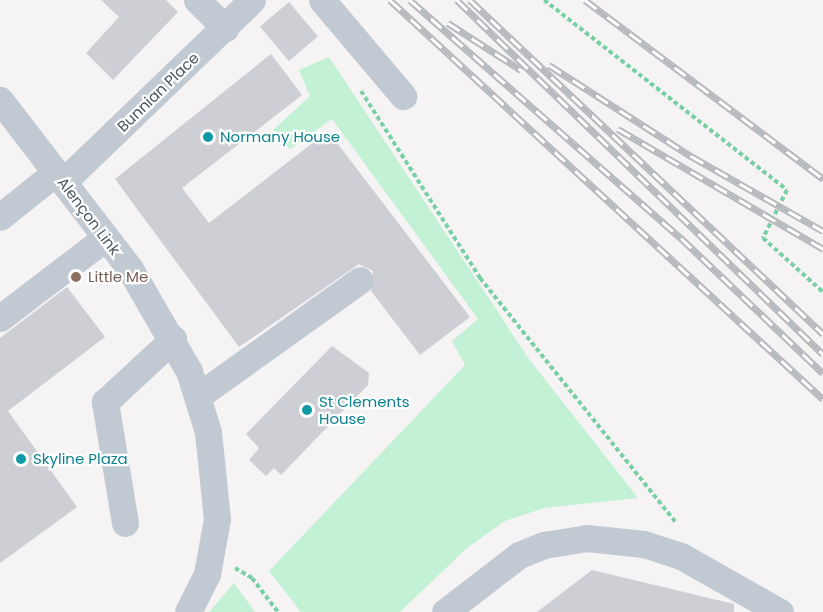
<!DOCTYPE html>
<meta charset="utf-8">
<style>
body{margin:0}
#map{position:relative;width:823px;height:612px;overflow:hidden;background:#f5f3f3;font-family:Poppins,sans-serif}
div>[style]{position:absolute}
.green>*{inset:0;background:#c3f1d5}
.building>*{inset:0;background:#cdcfd5;transform-origin:0 0}
.path>*{height:4px;margin-top:-2px;transform-origin:0;background:repeating-linear-gradient(90deg,#7ad0a6 0 4.5px,transparent 0 7.5px)}
.minor>*{height:27px;margin:-13.5px;padding:0 13.5px;transform-origin:13.5px;border-radius:13.5px;background:#c1cad2}
.rail>*{height:7px;margin-top:-3.5px;transform-origin:0;background:repeating-linear-gradient(90deg,#fff 0 14px,#b5b8bd 0 28px);box-sizing:border-box;border-block:2px solid #b5b8bd}
.dots>*{width:16px;height:16px;translate:-50% -50%;box-sizing:border-box;border:3px solid #fff;border-radius:50%}
span{translate:-50% -50%;white-space:nowrap;text-align:center;line-height:1.15;-webkit-text-stroke:4.5px #fff;paint-order:stroke}
.street-label{font-size:15px;color:#4a5661}
.culture-label{font-size:15px;color:#0d838f}
.left{translate:0 -50%;text-align:left}
.education-label{font-size:15px;color:#785e54}
</style>
<div id="map">
<div class="green">
<div style="clip-path:polygon(329px 57px,529px 359px,638px 498px,544px 508px,505px 521px,467px 548px,400px 612px,301px 612px,269px 571px,465px 365px,452px 341px,478px 319px,332px 119px,290px 149px,273px 130px,310px 96px,299px 70px)"></div>
<div style="clip-path:polygon(234px 583px,255px 612px,209px 612px)"></div>
</div>
<div class="building">
<div style="clip-path:polygon(101px 0,166px 0,178px 12px,113px 80px,86px 53px,119px 17px)"></div>
<div style="left:289px;top:2px;width:45px;height:38px;rotate:50deg"></div>
<div style="clip-path:polygon(271px 54px,302px 95px,182px 188px,209px 223px,328px 131px,470px 317px,420px 355px,371px 291px,373px 271px,359px 264px,239px 347px,115px 179px)"></div>
<div style="clip-path:polygon(67px 287px,105px 337px,8px 411px,77px 507px,0 563px,0 338px)"></div>
<div style="clip-path:polygon(332px 346px,369px 373px,368px 385px,281px 475px,274px 468px,266px 476px,249px 460px,259px 448px,246px 434px)"></div>
<div style="clip-path:polygon(592px 570px,734px 604px,734px 612px,537px 612px)"></div>
</div>
<div class="path">
<div style="left:544px;top:0;width:308px;rotate:38deg"></div>
<div style="left:787px;top:190px;width:54px;rotate:116.6deg"></div>
<div style="left:763px;top:238px;width:81px;rotate:42deg"></div>
<div style="left:361px;top:91px;width:222px;rotate:57.5deg"></div>
<div style="left:480px;top:278px;width:314px;rotate:51.3deg"></div>
<div style="left:235px;top:568px;width:20px;rotate:30deg"></div>
<div style="left:252px;top:578px;width:43px;rotate:52.6deg"></div>
</div>
<div class="minor">
<div style="left:197px;top:0;width:40px;rotate:45deg"></div>
<div style="left:322px;top:0;width:126px;rotate:49.8deg"></div>
<div style="left:0;top:100px;width:213px;rotate:52.4deg"></div>
<div style="left:130px;top:269px;width:118px;rotate:60deg"></div>
<div style="left:189px;top:371px;width:64px;rotate:72.7deg"></div>
<div style="left:208px;top:432px;width:87px;rotate:84.1deg"></div>
<div style="left:217px;top:519px;width:56px;rotate:100.3deg"></div>
<div style="left:207px;top:574px;width:42px;rotate:116.6deg"></div>
<div style="left:63px;top:182px;width:262px;rotate:-43.9deg"></div>
<div style="left:0;top:217px;width:72px;rotate:-38.8deg"></div>
<div style="left:0;top:318px;width:132px;rotate:-37.3deg"></div>
<div style="left:198px;top:396px;width:199px;rotate:-35.6deg"></div>
<div style="left:125px;top:523px;width:123px;rotate:-99.4deg"></div>
<div style="left:105px;top:402px;width:93px;rotate:-42.8deg"></div>
<div style="left:445px;top:612px;width:93px;rotate:-37.6deg"></div>
<div style="left:519px;top:555px;width:27px;rotate:-22deg"></div>
<div style="left:544px;top:545px;width:44px;rotate:-9.2deg"></div>
<div style="left:587px;top:538px;width:57px;rotate:6deg"></div>
<div style="left:644px;top:544px;width:39px;rotate:18deg"></div>
<div style="left:681px;top:556px;width:114px;rotate:29.5deg"></div>
</div>
<div class="rail">
<div style="left:390px;top:0;width:589px;rotate:42.66deg"></div>
<div style="left:410px;top:0;width:361px;rotate:41.3deg"></div>
<div style="left:681px;top:238px;width:196px;rotate:43.6deg"></div>
<div style="left:457px;top:0;width:509px;rotate:44.05deg"></div>
<div style="left:470px;top:0;width:486px;rotate:43.4deg"></div>
<div style="left:585px;top:0;width:298px;rotate:36.9deg"></div>
<div style="left:448px;top:23px;width:87px;rotate:32.8deg"></div>
<div style="left:549px;top:65px;width:169px;rotate:32.7deg"></div>
<div style="left:691px;top:156px;width:152px;rotate:29.6deg"></div>
<div style="left:618px;top:129px;width:238px;rotate:30.3deg"></div>
</div>
<div class="dots">
<div style="left:208px;top:137px;background:#0f9aa8"></div>
<div style="left:76px;top:277px;background:#8d6e63"></div>
<div style="left:307px;top:410px;background:#0f9aa8"></div>
<div style="left:21px;top:459px;background:#0f9aa8"></div>
</div>
<div class="street-label">
<span style="left:158px;top:92px;rotate:-44deg">Bunnian Place</span>
<span style="left:89px;top:216px;rotate:53deg">Alençon Link</span>
</div>
<div class="culture-label">
<span class="left" style="left:220px;top:137px">Normany House</span>
<span class="left" style="left:319px;top:410px">St Clements<br>House</span>
<span class="left" style="left:33px;top:459px">Skyline Plaza</span>
</div>
<div class="education-label">
<span class="left" style="left:88px;top:277px">Little Me</span>
</div>
</div>
